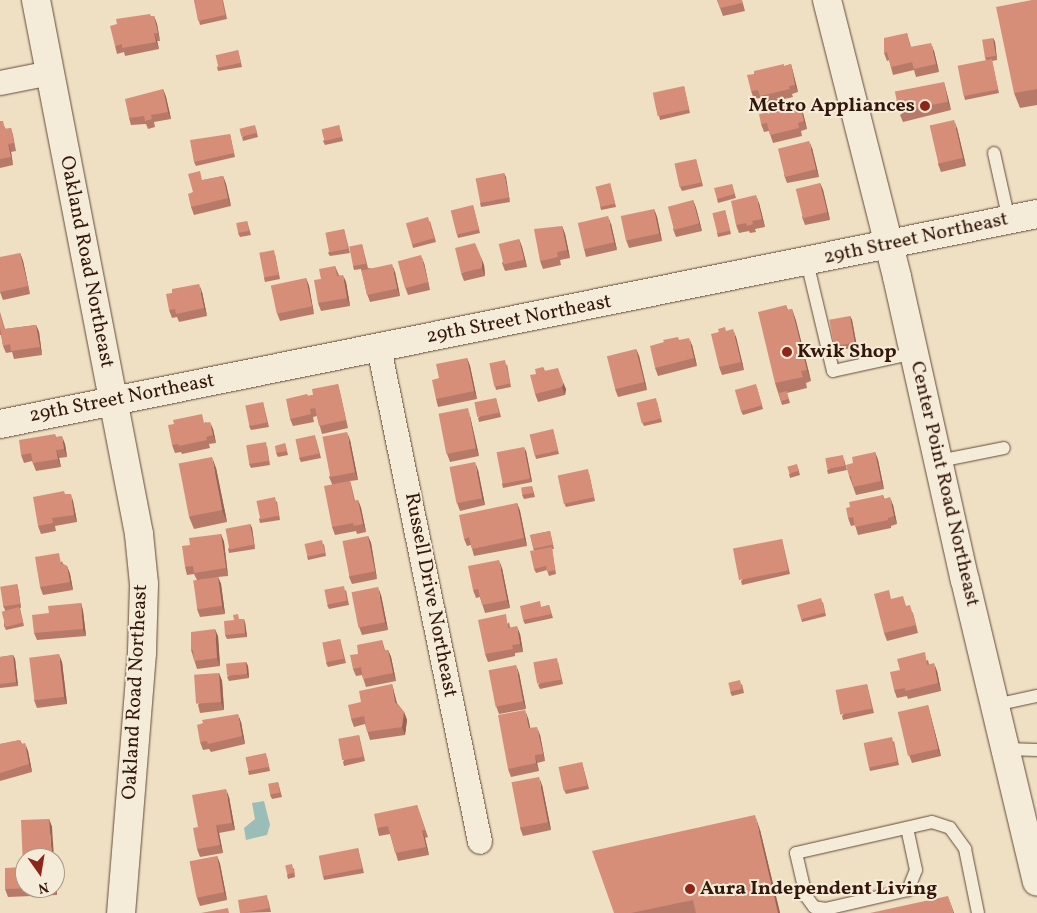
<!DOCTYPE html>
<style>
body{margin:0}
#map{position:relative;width:1037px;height:913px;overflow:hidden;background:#efe0c4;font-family:Vollkorn,serif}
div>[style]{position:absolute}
.water>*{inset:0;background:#9abdb7}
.roads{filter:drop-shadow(0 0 1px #624a38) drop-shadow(0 0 1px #624a38)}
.lane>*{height:12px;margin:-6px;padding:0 6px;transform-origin:6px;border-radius:6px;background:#f5ebd9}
.street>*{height:24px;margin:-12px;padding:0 12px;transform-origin:12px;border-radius:12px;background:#f5ebd9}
.secondary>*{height:28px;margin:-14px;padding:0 14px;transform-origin:14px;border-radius:14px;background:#f5ebd9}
.wall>*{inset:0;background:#b87a68}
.shaded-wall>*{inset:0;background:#966355}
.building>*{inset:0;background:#d68e79;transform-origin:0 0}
.dots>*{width:14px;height:14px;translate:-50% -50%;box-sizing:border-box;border:2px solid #f5ebd9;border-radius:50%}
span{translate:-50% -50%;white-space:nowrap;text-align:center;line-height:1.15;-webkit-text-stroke:4px #f5ebd9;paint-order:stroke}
.poi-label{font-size:20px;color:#33180a;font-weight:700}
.right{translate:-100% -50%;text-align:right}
.left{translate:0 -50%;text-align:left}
.street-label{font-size:20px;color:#33180a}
.north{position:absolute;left:15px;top:848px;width:50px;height:50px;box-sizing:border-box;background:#f5ebd9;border:1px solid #a79786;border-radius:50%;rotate:167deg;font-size:14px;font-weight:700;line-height:20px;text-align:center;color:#33180a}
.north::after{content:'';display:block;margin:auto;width:18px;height:22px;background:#8f2418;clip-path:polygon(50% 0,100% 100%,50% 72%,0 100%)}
</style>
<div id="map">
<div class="water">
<div style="clip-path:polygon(264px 801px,270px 825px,267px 835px,246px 840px,244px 828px,255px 819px,252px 803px)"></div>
</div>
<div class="roads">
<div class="lane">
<div style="left:994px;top:153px;width:69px;rotate:77.4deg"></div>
<div style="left:807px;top:262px;width:112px;rotate:76.6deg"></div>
<div style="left:833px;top:371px;width:83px;rotate:-12.5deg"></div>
<div style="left:939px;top:461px;width:66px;rotate:-11.3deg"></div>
<div style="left:995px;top:705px;width:43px;rotate:-12.1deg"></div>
<div style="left:1006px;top:749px;width:31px;rotate:2deg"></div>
<div style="left:907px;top:828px;width:43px;rotate:77.9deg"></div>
<div style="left:916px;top:870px;width:22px;rotate:112deg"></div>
<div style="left:908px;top:890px;width:84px;rotate:167deg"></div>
<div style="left:826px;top:909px;width:12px;rotate:-171deg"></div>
<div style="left:814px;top:907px;width:14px;rotate:-126deg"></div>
<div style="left:806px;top:896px;width:44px;rotate:-103.1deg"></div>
<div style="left:796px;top:853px;width:139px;rotate:-12.8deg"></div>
<div style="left:932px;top:822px;width:19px;rotate:18deg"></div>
<div style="left:950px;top:828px;width:26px;rotate:54deg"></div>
<div style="left:965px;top:849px;width:65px;rotate:78.5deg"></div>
</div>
<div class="street">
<div style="left:0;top:83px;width:51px;rotate:-11.3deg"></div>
<div style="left:379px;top:348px;width:504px;rotate:78.44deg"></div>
</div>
<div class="secondary">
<div style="left:36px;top:0;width:544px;rotate:79.08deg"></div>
<div style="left:139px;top:534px;width:50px;rotate:84.3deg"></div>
<div style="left:144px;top:584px;width:69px;rotate:91.7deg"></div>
<div style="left:142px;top:653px;width:261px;rotate:94.6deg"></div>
<div style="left:827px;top:0;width:286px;rotate:75.8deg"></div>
<div style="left:897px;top:277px;width:311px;rotate:77.4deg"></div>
<div style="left:965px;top:580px;width:310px;rotate:76.6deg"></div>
<div style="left:0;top:424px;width:1058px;rotate:-11.45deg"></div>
</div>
</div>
<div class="wall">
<div style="clip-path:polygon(194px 0,223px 0,227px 19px,200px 25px)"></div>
<div style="clip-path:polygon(717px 0,742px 0,745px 11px,723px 16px)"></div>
<div style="clip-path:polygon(1037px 0,1037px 105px,1020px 108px,1014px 93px)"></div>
<div style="clip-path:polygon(151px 16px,154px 16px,157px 24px,160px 41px,157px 41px,159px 49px,125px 56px,124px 52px,117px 54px,115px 46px)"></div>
<div style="clip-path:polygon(907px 33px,911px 47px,934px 51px,939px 72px,916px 77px,914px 70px,893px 75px,889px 60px,887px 61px,884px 53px)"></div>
<div style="clip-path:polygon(993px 38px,995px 42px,997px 60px,992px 61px,999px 93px,965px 100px,964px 96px,986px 60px,985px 58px)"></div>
<div style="clip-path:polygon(238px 50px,242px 67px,218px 71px,217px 67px)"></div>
<div style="clip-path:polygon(791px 64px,798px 92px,792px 94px,793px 97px,763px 104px,760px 98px,754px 99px,751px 91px,785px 66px)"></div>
<div style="clip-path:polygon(944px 82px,951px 110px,903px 122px,900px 115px)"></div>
<div style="clip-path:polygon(684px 86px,690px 113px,660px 120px,659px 116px)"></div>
<div style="clip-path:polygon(163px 89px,166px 97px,171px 119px,154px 122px,155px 127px,148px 129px,146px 124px,131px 125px,129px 118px)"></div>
<div style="clip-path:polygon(800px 105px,803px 113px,807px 129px,801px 131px,802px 136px,773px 143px,769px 131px,764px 132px,761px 124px,795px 107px)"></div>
<div style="clip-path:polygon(0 121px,6px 129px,11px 128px,13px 135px,16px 151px,11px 152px,13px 165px,0 168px)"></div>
<div style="clip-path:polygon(339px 125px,343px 141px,325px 145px,323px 141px)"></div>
<div style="clip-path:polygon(957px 128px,966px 166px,941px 172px,938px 164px)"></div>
<div style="clip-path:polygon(256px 129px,258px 137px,243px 141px,242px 137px)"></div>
<div style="clip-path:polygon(230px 134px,235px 157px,196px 166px,194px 162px)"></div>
<div style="clip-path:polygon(812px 148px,819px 177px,787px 183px,784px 175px)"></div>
<div style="clip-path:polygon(696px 159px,703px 186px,682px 191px,680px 187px)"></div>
<div style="clip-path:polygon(504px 173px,510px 202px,481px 207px,480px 203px)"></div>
<div style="clip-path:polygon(223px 176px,226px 184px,231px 206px,194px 215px,191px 207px,193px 192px,203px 180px)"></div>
<div style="clip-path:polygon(610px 183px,616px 207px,601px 210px,600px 206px)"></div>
<div style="clip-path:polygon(820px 183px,823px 190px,830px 220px,805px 225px,802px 217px)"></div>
<div style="clip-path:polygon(732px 184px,736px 198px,718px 203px,717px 199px)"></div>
<div style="clip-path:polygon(693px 200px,696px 208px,702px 231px,676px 237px,673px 229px)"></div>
<div style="clip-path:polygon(759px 203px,765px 227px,755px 229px,756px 232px,750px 233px,749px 231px,739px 233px,736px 225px)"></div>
<div style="clip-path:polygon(473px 205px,480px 233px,458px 238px,457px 234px)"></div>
<div style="clip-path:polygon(654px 209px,657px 217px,662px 241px,629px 248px,626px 240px)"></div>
<div style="clip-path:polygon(725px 210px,731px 234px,718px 237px,717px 233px)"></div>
<div style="clip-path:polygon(247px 221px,251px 235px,240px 237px,238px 233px)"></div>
<div style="clip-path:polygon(430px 221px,436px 242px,413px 248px,412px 244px)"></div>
<div style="clip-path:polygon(611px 224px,617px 250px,586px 257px,584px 249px)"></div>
<div style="clip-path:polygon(562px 226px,565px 234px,570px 258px,560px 260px,561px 265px,543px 269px,540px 261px)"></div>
<div style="clip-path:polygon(344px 229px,350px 253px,330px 256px,328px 253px)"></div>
<div style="clip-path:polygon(519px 239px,522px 247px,527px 267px,505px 271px,502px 263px)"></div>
<div style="clip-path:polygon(362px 244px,368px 268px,395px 272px,400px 296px,370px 302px,367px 294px,361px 269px,354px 270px,353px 266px)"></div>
<div style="clip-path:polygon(20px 253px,23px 261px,30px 294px,3px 300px,0 292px)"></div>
<div style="clip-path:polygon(275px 254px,280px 279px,265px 282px,264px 278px)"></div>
<div style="clip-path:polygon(424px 263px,430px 290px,408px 295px,405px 287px)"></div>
<div style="clip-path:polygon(484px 265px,485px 276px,464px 281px,461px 273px)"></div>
<div style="clip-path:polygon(335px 266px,339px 275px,346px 282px,350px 306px,321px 311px,318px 303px,321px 279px)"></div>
<div style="clip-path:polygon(306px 278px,309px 286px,314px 314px,280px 321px,277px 313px)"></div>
<div style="clip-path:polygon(202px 292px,207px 316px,179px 322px,177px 317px,172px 318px,169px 310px)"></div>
<div style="clip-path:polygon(786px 305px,788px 310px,792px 309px,796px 321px,811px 381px,806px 383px,807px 388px,787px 393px,790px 403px,782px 405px,775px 383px)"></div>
<div style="clip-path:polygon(0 312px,5px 329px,36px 325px,39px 332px,42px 355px,14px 359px,12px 352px,6px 353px,3px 346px,1px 335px,0 335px)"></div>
<div style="clip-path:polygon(850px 316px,852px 320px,857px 347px,835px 351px,834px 347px)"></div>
<div style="clip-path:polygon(726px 331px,736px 337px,744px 370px,722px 375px,719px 367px)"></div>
<div style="clip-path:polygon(679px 340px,692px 345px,697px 366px,658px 376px,655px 368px)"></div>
<div style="clip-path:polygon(636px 349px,639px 356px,647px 390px,618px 397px,615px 389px)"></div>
<div style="clip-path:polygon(467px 358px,470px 366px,477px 399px,438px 407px,436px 399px,439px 378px)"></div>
<div style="clip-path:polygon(507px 364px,511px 387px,496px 390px,495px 386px)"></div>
<div style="clip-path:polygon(543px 367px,545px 371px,566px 389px,565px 395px,538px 402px,535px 394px)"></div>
<div style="clip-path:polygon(338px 384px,340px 392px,348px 428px,322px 434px,317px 416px,313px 417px,314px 422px,293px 426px,290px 419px,307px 394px,308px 396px,313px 395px)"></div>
<div style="clip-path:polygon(757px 388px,763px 409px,743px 415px,741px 411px)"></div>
<div style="clip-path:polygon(496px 398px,501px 417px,479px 422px,478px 418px)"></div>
<div style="clip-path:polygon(263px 402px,269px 427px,251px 430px,249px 426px)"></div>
<div style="clip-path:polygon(657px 402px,662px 422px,644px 426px,642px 422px)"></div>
<div style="clip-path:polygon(470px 416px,479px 456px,450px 462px,447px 454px)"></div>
<div style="clip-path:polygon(206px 422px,213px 429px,216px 443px,209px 444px,210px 448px,182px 454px,181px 452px,175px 453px,172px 445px)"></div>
<div style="clip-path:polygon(553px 429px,559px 454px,536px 459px,535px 455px)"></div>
<div style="clip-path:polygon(55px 434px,56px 437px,65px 444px,67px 457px,59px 458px,61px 467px,36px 471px,32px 461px,24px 463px,21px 455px)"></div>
<div style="clip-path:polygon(316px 439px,321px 458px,301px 462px,299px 458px)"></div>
<div style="clip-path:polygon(350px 440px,358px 480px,350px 481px,352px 488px,355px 501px,358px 500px,361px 508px,366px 532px,357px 534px,356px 531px,335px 535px,332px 527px,332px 484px,329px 477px)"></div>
<div style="clip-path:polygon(285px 443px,288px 455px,278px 457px,276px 453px)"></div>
<div style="clip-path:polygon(267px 446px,270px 465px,251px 468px,249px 464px)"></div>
<div style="clip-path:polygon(526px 451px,532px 482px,503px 488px,502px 484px)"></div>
<div style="clip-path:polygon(875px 452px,878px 460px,884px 489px,856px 495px,852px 484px,849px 476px,853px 463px)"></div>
<div style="clip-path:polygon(844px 459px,847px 470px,828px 474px,827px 470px)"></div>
<div style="clip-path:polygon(216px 468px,227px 522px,194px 529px,189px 517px)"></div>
<div style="clip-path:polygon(798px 468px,800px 475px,790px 478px,789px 474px)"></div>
<div style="clip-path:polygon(478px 470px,485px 505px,460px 511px,457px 503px)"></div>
<div style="clip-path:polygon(589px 473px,595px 501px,566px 507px,564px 503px)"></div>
<div style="clip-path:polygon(532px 486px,535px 497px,524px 499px,522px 495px)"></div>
<div style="clip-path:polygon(65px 494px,73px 501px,77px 522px,55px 526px,56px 531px,41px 534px,38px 526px)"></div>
<div style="clip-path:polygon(883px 495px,884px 498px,893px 505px,897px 524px,891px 526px,891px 528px,858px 535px,855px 525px,851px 526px,848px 518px,850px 507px)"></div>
<div style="clip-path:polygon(277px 501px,280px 520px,260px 523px,259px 519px)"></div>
<div style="clip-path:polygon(517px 503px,520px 511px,527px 546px,474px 556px,471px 545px,467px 546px,464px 539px)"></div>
<div style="clip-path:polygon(250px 524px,252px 528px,255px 549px,229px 553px,228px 549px)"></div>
<div style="clip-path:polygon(550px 531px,554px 549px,552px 549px,556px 574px,549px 576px,547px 570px,536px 573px,534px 569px,534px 551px,530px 535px)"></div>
<div style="clip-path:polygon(221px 534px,224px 542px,228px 576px,218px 577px,221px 584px,225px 614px,200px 617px,197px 609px,197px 580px,194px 574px,187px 575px,185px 567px,190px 545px)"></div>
<div style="clip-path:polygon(368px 536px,371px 543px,377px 579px,352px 584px,349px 577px)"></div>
<div style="clip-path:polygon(782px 539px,790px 574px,742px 585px,741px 581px)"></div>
<div style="clip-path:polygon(324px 544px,326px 556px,308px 560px,307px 556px)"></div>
<div style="clip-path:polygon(62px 561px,63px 564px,67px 566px,70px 574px,73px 590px,43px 595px,40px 587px)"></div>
<div style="clip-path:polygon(502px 568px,510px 608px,485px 613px,480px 597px,476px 598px,473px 590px)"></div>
<div style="clip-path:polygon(17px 584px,18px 588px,21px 608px,20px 608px,24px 626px,6px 630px,4px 626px,5px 610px,3px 606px)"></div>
<div style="clip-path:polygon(346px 590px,349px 605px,329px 609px,327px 605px)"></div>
<div style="clip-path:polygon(381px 595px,388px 630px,362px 635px,359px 627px)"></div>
<div style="clip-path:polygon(892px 599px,906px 606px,913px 613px,918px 633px,887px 641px,884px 633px)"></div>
<div style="clip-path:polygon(823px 602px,826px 616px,802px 622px,801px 618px)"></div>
<div style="clip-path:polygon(81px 603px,83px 611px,86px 636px,37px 640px,34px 633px,49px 613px)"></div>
<div style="clip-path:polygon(549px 605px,553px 618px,525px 624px,523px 620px,542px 607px)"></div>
<div style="clip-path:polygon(240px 619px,245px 622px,247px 637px,227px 639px,225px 635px)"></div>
<div style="clip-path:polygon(509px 622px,510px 627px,520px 634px,523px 652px,515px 653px,515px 656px,488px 662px,485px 654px)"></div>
<div style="clip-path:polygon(218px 636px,220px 666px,197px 669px,191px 650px)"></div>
<div style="clip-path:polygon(340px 639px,346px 663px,328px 667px,326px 663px)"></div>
<div style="clip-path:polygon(382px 640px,385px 650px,388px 650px,391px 657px,396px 681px,366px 687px,362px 675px,356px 676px,353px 669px,358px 654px)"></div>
<div style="clip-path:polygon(13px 655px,15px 659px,18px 686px,0 688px,0 657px)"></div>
<div style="clip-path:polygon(928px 660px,929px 664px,937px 671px,941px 691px,908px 699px,907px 696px,897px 698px,894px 690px,900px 670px)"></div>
<div style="clip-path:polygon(62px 662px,67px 704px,37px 708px,34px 700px)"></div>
<div style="clip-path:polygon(246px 662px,248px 666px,249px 678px,229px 681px,227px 677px)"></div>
<div style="clip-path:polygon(558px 662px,563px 684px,540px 689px,538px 685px)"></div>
<div style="clip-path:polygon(219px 673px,222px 681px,224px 710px,200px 713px,198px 705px)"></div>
<div style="clip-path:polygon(519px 673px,526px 709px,499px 714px,496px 706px)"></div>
<div style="clip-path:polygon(392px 684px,394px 692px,397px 703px,404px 712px,407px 720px,405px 735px,370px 740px,365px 724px,354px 727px,351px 719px,361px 702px)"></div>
<div style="clip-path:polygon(742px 684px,744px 693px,732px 696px,730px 692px)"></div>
<div style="clip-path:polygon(867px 684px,874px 713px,843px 720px,842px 716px)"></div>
<div style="clip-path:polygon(928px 705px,930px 713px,941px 756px,912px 763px,909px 755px)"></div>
<div style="clip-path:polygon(528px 718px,530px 728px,540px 735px,545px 761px,537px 763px,539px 771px,511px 777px,508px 769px)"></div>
<div style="clip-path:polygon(241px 722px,245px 744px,211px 752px,209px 749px,203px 750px,200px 742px)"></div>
<div style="clip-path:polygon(359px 735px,365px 761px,344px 766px,343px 762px)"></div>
<div style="clip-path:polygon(20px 740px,22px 744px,28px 751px,32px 772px,0 781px,0 744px)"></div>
<div style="clip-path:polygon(894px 741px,899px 765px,870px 771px,869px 767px)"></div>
<div style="clip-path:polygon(267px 757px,270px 771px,249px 775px,248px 771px)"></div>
<div style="clip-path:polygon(582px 762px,589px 789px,566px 794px,564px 790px)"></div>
<div style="clip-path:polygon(278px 782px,282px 797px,272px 799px,270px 795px)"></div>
<div style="clip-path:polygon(542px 785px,551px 830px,523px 836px,520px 828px)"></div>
<div style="clip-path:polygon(229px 797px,235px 830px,219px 833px,223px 853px,200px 857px,197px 849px,198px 827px)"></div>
<div style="clip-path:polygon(417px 805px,428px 837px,425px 838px,429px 855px,398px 861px,390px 834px,379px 836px,377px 828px)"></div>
<div style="clip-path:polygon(49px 819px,52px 827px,25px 888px,55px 888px,55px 872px,57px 895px,8px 897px,5px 889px,23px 867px)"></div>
<div style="clip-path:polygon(760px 830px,780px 913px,614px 913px)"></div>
<div style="clip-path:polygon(358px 848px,364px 873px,324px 880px,323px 876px)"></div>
<div style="clip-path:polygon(217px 856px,220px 864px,227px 900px,200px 906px,197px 898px)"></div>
<div style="clip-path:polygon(294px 868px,295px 877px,288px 879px,287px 875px)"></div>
<div style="clip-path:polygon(268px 899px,271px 912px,240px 913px)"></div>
</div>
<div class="shaded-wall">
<div style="clip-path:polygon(154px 16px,157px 24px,160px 41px,158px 33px)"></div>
<div style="clip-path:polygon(154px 33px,157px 41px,159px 49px,156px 42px)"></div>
<div style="clip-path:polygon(993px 38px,995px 42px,997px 60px,996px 56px)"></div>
<div style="clip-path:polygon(931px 43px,934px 51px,939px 72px,936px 64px)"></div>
<div style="clip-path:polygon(791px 64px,798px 92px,795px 85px)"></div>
<div style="clip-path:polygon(944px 82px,951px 110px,948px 102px)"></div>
<div style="clip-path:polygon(163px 89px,166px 97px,171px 119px,168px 112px)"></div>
<div style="clip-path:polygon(800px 105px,803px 113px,807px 129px,804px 121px)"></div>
<div style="clip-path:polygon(954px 120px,957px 128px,966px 166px,963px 158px)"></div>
<div style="clip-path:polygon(809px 141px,812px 148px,819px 177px,816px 169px)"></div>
<div style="clip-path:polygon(8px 144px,11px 152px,13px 165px,11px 157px)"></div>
<div style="clip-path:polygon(504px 173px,506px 177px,510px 202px,509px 198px)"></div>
<div style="clip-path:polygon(223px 176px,226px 184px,231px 206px,228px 198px)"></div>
<div style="clip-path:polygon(820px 183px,823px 190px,830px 220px,827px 212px)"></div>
<div style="clip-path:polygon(756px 195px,759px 203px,765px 227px,762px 219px)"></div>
<div style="clip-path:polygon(693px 200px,696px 208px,702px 231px,699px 223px)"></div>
<div style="clip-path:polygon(654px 209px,657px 217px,662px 241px,659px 233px)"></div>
<div style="clip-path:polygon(608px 216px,611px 224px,617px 250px,614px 242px)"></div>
<div style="clip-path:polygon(562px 226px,565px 234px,570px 258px,567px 250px)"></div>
<div style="clip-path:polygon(519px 239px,522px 247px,527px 267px,524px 259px)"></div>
<div style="clip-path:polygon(20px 253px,23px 261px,30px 294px,28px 286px)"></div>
<div style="clip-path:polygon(421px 255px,424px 263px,430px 290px,428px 282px)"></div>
<div style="clip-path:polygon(481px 257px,484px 265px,485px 276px,482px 268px)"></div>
<div style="clip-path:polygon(392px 264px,395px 272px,400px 296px,397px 288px)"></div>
<div style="clip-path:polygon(343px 275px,346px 282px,350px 306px,347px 298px)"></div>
<div style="clip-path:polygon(306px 278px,309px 286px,314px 314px,312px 306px)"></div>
<div style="clip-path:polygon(199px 284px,202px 292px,207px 316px,204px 308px)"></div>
<div style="clip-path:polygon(792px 309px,796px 321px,811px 381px,807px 370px)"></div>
<div style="clip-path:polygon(850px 316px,852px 320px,857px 347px,855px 343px)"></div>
<div style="clip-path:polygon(36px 325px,39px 332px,42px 355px,40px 347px)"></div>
<div style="clip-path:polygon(733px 329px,736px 337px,744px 370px,741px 362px)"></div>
<div style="clip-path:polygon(689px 338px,692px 345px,697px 366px,694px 358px)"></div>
<div style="clip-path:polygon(636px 349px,639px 356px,647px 390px,644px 382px)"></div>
<div style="clip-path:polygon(467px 358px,470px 366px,477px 399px,474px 391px)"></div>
<div style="clip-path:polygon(563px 382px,566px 389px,565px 395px,562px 387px)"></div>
<div style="clip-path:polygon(468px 408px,470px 416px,479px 456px,476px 448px)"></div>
<div style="clip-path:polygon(210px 422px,213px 429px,216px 443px,213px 435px)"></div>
<div style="clip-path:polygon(347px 432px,350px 440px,358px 480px,355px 472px)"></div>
<div style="clip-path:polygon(62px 436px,65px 444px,67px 457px,64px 449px)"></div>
<div style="clip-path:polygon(524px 447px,526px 451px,532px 482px,530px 478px)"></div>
<div style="clip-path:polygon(56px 450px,59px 458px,61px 467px,58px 459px)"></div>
<div style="clip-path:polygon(875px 452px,878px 460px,884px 489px,881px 481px)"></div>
<div style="clip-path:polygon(212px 457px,216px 468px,227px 522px,222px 510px)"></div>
<div style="clip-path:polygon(475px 462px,478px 470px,485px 505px,482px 498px)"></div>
<div style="clip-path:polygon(71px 494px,73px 501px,77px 522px,74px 515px)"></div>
<div style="clip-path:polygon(890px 497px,893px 505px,897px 524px,894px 516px)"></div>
<div style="clip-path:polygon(358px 500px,361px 508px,366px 532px,363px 524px)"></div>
<div style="clip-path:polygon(517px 503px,520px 511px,527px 546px,524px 538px)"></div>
<div style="clip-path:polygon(250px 524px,252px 528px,255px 549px,254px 545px)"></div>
<div style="clip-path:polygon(221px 534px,224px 542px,228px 576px,226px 568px)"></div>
<div style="clip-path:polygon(368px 536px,371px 543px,377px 579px,375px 571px)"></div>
<div style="clip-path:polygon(499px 560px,502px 568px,510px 608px,507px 600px)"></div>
<div style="clip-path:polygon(67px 566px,70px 574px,73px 590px,70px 582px)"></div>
<div style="clip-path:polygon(218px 577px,221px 584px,225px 614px,222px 606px)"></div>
<div style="clip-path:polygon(17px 584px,18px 588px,21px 608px,20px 604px)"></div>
<div style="clip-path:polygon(378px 587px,381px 595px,388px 630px,385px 622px)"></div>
<div style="clip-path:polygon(81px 603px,83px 611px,86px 636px,83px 629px)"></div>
<div style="clip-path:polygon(244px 619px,245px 622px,247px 637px,245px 633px)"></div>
<div style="clip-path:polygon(517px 626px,520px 634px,523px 652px,520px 644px)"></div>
<div style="clip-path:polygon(215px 629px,218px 636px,220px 666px,217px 658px)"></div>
<div style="clip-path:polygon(388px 650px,391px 657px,396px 681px,393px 673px)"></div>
<div style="clip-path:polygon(59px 654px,62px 662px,67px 704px,64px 697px)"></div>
<div style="clip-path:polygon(13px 655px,15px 659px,18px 686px,16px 682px)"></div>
<div style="clip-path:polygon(246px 662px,248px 666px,249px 678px,247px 674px)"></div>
<div style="clip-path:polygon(934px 663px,937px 671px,941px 691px,938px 683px)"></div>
<div style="clip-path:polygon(516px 665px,519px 673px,526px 709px,523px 701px)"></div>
<div style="clip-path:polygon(219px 673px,222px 681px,224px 710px,221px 702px)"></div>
<div style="clip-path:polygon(392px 684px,394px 692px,398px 709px,395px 702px)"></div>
<div style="clip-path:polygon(928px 705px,930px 713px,941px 756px,938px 749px)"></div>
<div style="clip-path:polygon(525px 710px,528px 718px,532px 736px,529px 728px)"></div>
<div style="clip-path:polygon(404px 712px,407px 720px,405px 735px,402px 727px)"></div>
<div style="clip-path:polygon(238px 714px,241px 722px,245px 744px,242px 736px)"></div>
<div style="clip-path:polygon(537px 727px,540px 735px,545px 761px,543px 754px)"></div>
<div style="clip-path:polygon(25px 743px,28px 751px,32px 772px,29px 764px)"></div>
<div style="clip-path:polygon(535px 755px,539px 771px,536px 763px)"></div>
<div style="clip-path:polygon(539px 777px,542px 785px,551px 830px,548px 822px)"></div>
<div style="clip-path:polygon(226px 789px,229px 797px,235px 830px,232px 823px)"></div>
<div style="clip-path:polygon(755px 815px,760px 830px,780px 913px,778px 913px)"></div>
<div style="clip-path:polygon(49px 819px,52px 827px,54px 858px,52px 858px)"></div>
<div style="clip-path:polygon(216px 825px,219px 833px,223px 853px,220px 845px)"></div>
<div style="clip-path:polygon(422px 830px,425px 838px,429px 855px,426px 847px)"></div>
<div style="clip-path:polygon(217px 856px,220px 864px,227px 900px,224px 892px)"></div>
<div style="clip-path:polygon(55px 872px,57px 895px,54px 888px,55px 888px)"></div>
<div style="clip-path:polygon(948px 896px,954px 913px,953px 913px)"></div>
</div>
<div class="building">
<div style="clip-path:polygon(194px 0,222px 0,225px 15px,198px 21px)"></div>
<div style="clip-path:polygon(717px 0,742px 0,742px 3px,720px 8px)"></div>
<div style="clip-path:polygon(1032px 0,1037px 0,1037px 89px,1014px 93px,996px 7px)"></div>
<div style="clip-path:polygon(150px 14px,151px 16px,154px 16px,158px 33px,154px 33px,156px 42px,122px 48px,122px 44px,115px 46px,110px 26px,117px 24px,116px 19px)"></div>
<div style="clip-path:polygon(907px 33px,910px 47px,931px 43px,936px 64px,914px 69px,912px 62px,891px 67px,887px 52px,884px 53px,884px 38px)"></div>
<div style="left:993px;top:38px;width:18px;height:11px;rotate:81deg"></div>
<div style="left:238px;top:50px;width:13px;height:23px;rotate:77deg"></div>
<div style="left:992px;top:59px;width:31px;height:35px;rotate:79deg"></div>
<div style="clip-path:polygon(784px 64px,784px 66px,791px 64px,795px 85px,789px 86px,790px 89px,760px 96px,758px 90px,751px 91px,747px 75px,754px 74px,754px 71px)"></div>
<div style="left:944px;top:82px;width:20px;height:50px;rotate:79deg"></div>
<div style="left:684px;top:86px;width:24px;height:32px;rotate:78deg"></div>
<div style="clip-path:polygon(163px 89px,168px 112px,151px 115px,152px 119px,145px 121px,144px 116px,129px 118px,125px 99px)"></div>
<div style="clip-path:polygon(793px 102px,794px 107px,800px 105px,804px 121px,798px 123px,799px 128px,770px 135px,767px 123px,761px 124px,759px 114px,765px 113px,764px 109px)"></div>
<div style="left:954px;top:120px;width:39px;height:25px;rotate:77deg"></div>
<div style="clip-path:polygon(0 121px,3px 121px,5px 129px,11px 128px,14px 143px,8px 144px,11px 157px,0 159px)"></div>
<div style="left:255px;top:125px;width:8px;height:16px;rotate:76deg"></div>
<div style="left:339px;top:125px;width:12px;height:18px;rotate:76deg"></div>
<div style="clip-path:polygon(230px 134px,234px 153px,194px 162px,190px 140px)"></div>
<div style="left:809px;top:141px;width:29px;height:32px;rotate:76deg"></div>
<div style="left:696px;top:159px;width:24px;height:22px;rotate:78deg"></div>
<div style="clip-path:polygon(200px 171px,202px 180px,223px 176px,228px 198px,191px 207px,188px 194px,193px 192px,188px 174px)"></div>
<div style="left:504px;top:173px;width:25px;height:29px;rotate:79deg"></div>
<div style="left:610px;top:183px;width:21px;height:15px;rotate:76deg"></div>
<div style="left:820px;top:183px;width:30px;height:25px;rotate:76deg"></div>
<div style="clip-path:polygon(732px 184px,734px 194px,717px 199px,714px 188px)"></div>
<div style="clip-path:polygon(756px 195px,762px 219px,752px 221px,753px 224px,747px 226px,746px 223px,736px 225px,731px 201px)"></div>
<div style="left:693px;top:200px;width:24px;height:26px;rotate:75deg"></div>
<div style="left:473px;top:205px;width:25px;height:23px;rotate:76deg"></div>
<div style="left:654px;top:209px;width:25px;height:34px;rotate:78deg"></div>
<div style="left:725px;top:210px;width:21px;height:13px;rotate:76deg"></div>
<div style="left:608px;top:216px;width:27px;height:31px;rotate:77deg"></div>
<div style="left:428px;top:217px;width:22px;height:23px;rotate:74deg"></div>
<div style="left:247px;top:221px;width:10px;height:11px;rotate:79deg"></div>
<div style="clip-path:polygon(562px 226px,567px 250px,557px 252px,558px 257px,540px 261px,534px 229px)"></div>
<div style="left:344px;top:229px;width:20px;height:19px;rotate:79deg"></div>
<div style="left:519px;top:239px;width:21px;height:21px;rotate:76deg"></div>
<div style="clip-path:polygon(475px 243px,481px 257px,482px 268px,461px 273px,455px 248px)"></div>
<div style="left:362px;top:244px;width:20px;height:13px;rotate:79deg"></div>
<div style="left:274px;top:250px;width:25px;height:15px;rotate:79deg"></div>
<div style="clip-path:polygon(20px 253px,28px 286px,0 292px,0 257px)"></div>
<div style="left:421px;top:255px;width:28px;height:24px;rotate:75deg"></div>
<div style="left:392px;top:264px;width:25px;height:31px;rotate:78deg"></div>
<div style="clip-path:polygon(335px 266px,337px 276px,343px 275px,347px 298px,318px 303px,314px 280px,321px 279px,319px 269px)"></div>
<div style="left:306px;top:278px;width:29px;height:36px;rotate:78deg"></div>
<div style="clip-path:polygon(199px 284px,204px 308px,176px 314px,175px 309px,169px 310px,166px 294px,172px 293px,172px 289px)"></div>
<div style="clip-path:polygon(786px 305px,787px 310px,792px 309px,807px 370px,801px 371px,803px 377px,775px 383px,758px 312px)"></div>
<div style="clip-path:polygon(0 314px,4px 329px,36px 325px,40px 347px,11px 351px,10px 344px,3px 346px,0 327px)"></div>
<div style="left:850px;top:316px;width:27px;height:21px;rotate:80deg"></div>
<div style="clip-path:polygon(725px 327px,726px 331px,733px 329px,741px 362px,719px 367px,711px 334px,719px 332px,718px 329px)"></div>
<div style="clip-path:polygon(678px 337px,679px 340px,689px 338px,694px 358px,655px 368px,650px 346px,664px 342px,663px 340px)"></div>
<div style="left:636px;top:349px;width:34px;height:30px;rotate:76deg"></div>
<div style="clip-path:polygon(467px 358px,474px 391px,436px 399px,432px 380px,439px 378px,436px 364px)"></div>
<div style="left:505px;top:360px;width:24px;height:16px;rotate:78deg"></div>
<div style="clip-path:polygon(543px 367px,544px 371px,558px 368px,563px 382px,562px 387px,535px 394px,530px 375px,536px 374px,535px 369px)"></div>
<div style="clip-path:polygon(338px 384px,346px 420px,319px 426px,315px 408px,310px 409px,311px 414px,290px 419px,286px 399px,307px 394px,307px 396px,313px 395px,312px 389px)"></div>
<div style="left:756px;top:384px;width:22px;height:22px;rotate:74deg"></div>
<div style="clip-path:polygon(787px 391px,788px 399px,781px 401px,779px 393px)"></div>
<div style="left:496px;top:398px;width:15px;height:22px;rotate:79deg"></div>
<div style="left:656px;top:398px;width:21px;height:20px;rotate:76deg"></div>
<div style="left:263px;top:402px;width:21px;height:18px;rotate:79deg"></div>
<div style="left:468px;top:408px;width:41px;height:30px;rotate:79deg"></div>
<div style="clip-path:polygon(202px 414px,204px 423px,210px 422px,213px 435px,206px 437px,207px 440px,179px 446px,178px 444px,172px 445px,168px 425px,174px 424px,173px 420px)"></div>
<div style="left:553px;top:429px;width:22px;height:24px;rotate:77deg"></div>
<div style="left:347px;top:432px;width:41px;height:25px;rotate:79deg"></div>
<div style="clip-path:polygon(55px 434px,55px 437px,62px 436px,64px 449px,56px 450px,58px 459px,33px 463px,31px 453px,21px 455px,19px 440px)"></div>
<div style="left:315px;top:435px;width:19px;height:20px;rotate:78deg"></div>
<div style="left:266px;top:442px;width:19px;height:20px;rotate:81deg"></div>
<div style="clip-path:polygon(285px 443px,287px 451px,276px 453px,275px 446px)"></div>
<div style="left:524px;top:447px;width:32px;height:28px;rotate:79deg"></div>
<div style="clip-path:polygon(875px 452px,881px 481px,853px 487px,851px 476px,849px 476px,846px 465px,853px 463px,852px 457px)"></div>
<div style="left:843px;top:455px;width:11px;height:18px;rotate:80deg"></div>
<div style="left:212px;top:457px;width:54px;height:34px;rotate:79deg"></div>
<div style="left:475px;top:462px;width:37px;height:26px;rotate:79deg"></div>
<div style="left:797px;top:464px;width:7px;height:10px;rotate:74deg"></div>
<div style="left:588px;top:469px;width:29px;height:31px;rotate:78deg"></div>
<div style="clip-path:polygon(350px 481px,354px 501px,358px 500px,363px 524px,354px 526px,353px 523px,332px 527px,324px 486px)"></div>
<div style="left:532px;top:486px;width:7px;height:11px;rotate:82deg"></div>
<div style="clip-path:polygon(64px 491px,65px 494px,71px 494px,74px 515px,52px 518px,53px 523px,38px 526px,33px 497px)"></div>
<div style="clip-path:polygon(883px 495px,884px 499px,890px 497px,894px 516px,888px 518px,888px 520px,855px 527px,853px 517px,848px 518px,846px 508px,850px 507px,849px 502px)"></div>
<div style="left:275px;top:497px;width:19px;height:19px;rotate:78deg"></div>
<div style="clip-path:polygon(517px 503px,524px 538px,472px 549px,469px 537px,464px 539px,459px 515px)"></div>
<div style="left:250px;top:524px;width:21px;height:25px;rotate:79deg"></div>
<div style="left:550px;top:531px;width:14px;height:20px;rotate:78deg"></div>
<div style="clip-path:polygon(221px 534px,226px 568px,194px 573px,193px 566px,185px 567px,182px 546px,190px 545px,189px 538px)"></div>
<div style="left:368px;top:536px;width:36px;height:26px;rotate:79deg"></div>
<div style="left:782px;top:539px;width:32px;height:50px;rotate:79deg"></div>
<div style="left:322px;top:540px;width:13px;height:18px;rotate:77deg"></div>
<div style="clip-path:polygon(552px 547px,555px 570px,547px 572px,546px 566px,534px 569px,530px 551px)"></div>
<div style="clip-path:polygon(59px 553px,61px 564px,67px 566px,70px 582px,40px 587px,35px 557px)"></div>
<div style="clip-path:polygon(499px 560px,507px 600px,482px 605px,478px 589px,473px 590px,468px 566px)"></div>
<div style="left:218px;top:577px;width:29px;height:25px;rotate:82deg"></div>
<div style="left:17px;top:584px;width:20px;height:17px;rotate:81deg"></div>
<div style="left:344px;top:586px;width:15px;height:20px;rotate:79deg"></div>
<div style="left:378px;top:587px;width:36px;height:27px;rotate:79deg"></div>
<div style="clip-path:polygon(889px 590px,891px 599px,903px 596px,906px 606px,910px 605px,916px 625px,884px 633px,874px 594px)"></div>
<div style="left:821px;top:598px;width:15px;height:25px;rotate:74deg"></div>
<div style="clip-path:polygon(540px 601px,541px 607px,549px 605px,551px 614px,523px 620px,520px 606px)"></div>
<div style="clip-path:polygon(81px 603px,83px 629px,34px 633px,32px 615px,49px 613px,48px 606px)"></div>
<div style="left:19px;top:607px;width:16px;height:18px;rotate:75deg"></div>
<div style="clip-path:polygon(238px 614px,239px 619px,244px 619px,245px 633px,225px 635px,224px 621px,234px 620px,233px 615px)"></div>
<div style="clip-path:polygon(506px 614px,508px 628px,517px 626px,520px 644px,512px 645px,513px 649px,485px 654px,478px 620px)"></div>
<div style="clip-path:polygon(215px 629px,217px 658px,194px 661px,193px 650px,191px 650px,191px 632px)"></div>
<div style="left:340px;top:639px;width:20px;height:18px;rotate:79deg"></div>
<div style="clip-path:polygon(382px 640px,384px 650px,388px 650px,393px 673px,363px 679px,361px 667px,353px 669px,350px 655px,358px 654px,357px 645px)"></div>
<div style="clip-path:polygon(925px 652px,927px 665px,934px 663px,938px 683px,905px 691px,905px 688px,894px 690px,890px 672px,900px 670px,897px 659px)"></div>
<div style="left:59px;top:654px;width:43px;height:30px;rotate:83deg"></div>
<div style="clip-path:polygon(13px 655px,16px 682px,0 684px,0 657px)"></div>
<div style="left:557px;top:658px;width:22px;height:24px;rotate:80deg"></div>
<div style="left:246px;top:662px;width:12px;height:20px;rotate:85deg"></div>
<div style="left:516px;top:665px;width:37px;height:28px;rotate:79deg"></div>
<div style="left:219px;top:673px;width:29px;height:25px;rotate:86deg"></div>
<div style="left:740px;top:680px;width:9px;height:12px;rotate:77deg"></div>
<div style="clip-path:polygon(392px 684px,395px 702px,404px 712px,402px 727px,367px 732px,364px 716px,351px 719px,348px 705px,361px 702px,359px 691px)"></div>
<div style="left:867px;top:684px;width:25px;height:32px;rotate:79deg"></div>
<div style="left:928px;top:705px;width:45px;height:31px;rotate:77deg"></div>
<div style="clip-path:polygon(525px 710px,529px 728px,537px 727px,543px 754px,535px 755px,536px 763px,508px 769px,498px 715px)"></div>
<div style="clip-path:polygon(238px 714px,242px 736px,208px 744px,207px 741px,200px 742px,197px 725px,203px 723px,202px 720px)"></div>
<div style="left:359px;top:735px;width:22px;height:21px;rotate:80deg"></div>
<div style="left:892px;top:737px;width:25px;height:29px;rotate:78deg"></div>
<div style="clip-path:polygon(20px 740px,21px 744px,25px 743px,29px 764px,0 773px,0 744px)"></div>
<div style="left:266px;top:753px;width:14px;height:21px;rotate:78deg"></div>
<div style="left:582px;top:762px;width:24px;height:24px;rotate:78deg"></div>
<div style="left:539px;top:777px;width:46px;height:28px;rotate:79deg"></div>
<div style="left:278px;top:782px;width:11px;height:10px;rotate:80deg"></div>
<div style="clip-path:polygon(226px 789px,232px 823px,216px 825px,220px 845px,197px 849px,193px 828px,198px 827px,192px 795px)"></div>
<div style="clip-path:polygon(417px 805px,425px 830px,422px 830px,426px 847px,395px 853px,388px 826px,377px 828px,374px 814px)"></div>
<div style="clip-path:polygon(755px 815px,778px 913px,696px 913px,693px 900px,631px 913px,614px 913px,592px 851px)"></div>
<div style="clip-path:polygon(49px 819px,52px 858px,25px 858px,25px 888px,37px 888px,5px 889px,5px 868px,23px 867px,21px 820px)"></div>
<div style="left:358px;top:848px;width:21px;height:40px;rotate:79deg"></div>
<div style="left:217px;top:856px;width:37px;height:28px;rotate:79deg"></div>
<div style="left:292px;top:864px;width:9px;height:7px;rotate:77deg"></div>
<div style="clip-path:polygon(267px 895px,269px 908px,244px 913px,240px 913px,238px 900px)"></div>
<div style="clip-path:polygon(948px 896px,953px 913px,870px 913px)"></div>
<div style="clip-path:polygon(228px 908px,229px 913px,201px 913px)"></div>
</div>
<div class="dots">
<div style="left:925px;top:106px;background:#8f2418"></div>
<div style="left:787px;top:352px;background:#8f2418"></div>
<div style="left:690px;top:889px;background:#8f2418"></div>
</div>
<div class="poi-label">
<span class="right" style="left:915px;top:106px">Metro Appliances</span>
<span class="left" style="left:797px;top:352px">Kwik Shop</span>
<span class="left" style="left:700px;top:889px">Aura Independent Living</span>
</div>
<div class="street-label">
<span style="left:916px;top:239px;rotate:-12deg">29th Street Northeast</span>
<span style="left:86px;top:262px;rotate:79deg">Oakland Road Northeast</span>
<span style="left:519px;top:320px;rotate:-11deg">29th Street Northeast</span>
<span style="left:122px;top:399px;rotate:-11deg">29th Street Northeast</span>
<span style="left:944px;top:484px;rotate:77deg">Center Point Road Northeast</span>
<span style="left:430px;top:595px;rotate:79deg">Russell Drive Northeast</span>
<span style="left:136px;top:692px;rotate:-87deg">Oakland Road Northeast</span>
</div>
<div class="north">N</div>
</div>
